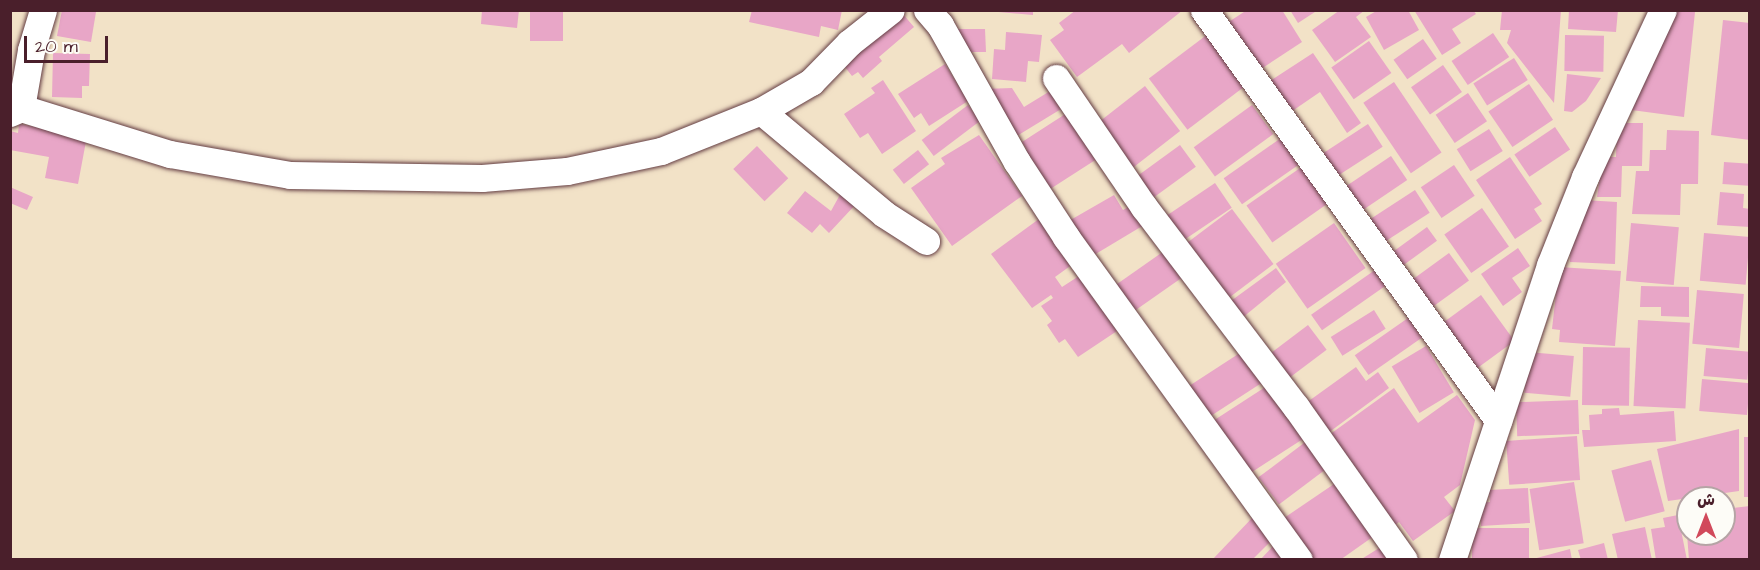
<!DOCTYPE html>
<meta charset="utf-8">
<style>
body{margin:0}
#map{position:relative;width:1760px;height:570px;overflow:hidden;background:#f2e2c7;font-family:"Architects Daughter","Playpen Sans Arabic",sans-serif}
div>[style]{position:absolute}
.building>*{inset:0;background:#e8a6c7;transform-origin:0 0}
.roads{filter:drop-shadow(0 0 2px #633c42) drop-shadow(0 0 2px #633c42)}
.street>*{height:27px;margin:-13.5px;padding:0 13.5px;transform-origin:13.5px;border-radius:13.5px;background:#fff}
span{translate:-50% -50%;white-space:nowrap;text-align:center;line-height:1.15;-webkit-text-stroke:4.5px #fdfcf7;paint-order:stroke}
.frame{position:absolute;inset:0;border:12px solid #4a1f2b;pointer-events:none}
.north{position:absolute;left:1676px;top:486px;width:60px;height:60px;box-sizing:border-box;background:#fdfcf7;border:2px solid #b5a4a5;border-radius:50%;rotate:0deg;font-size:16px;font-weight:700;line-height:24px;text-align:center;color:#4a1f2b}
.north::after{content:'';display:block;margin:auto;width:21px;height:27px;background:#d1495b;clip-path:polygon(50% 0,100% 100%,50% 72%,0 100%)}
.scale{position:absolute;left:24px;top:36px;width:84px;height:27px;box-sizing:border-box;border:3px solid #4a1f2b;border-top:0;padding-left:8px;font-size:18px;line-height:21px;white-space:nowrap;color:#4a1f2b;-webkit-text-stroke:4px #fdfcf7;paint-order:stroke}
</style>
<div id="map">
<div class="building">
<div style="clip-path:polygon(62px 10px,96px 12px,91px 42px,57px 36px)"></div>
<div style="clip-path:polygon(482px 10px,519px 10px,517px 28px,481px 24px)"></div>
<div style="left:530px;top:10px;width:33px;height:31px"></div>
<div style="clip-path:polygon(752px 10px,842px 10px,838px 30px,821px 26px,819px 37px,749px 22px)"></div>
<div style="clip-path:polygon(976px 10px,1033px 10px,1033px 15px)"></div>
<div style="clip-path:polygon(1076px 10px,1183px 10px,1129px 53px,1122px 44px,1077px 77px,1050px 40px,1064px 30px,1059px 23px)"></div>
<div style="clip-path:polygon(1247px 10px,1282px 10px,1302px 42px,1255px 73px,1224px 25px)"></div>
<div style="clip-path:polygon(1290px 10px,1318px 10px,1298px 23px)"></div>
<div style="clip-path:polygon(1340px 10px,1365px 10px,1356px 17px,1371px 37px,1335px 62px,1312px 30px)"></div>
<div style="clip-path:polygon(1378px 10px,1408px 10px,1419px 30px,1384px 50px,1366px 17px)"></div>
<div style="clip-path:polygon(1414px 10px,1473px 10px,1476px 14px,1452px 29px,1461px 43px,1442px 55px)"></div>
<div style="clip-path:polygon(1502px 10px,1561px 10px,1554px 103px,1507px 43px,1511px 30px,1500px 30px)"></div>
<div style="clip-path:polygon(1569px 10px,1618px 10px,1616px 32px,1568px 29px)"></div>
<div style="clip-path:polygon(1666px 11px,1695px 12px,1684px 117px,1624px 109px)"></div>
<div style="clip-path:polygon(902px 13px,914px 27px,879px 57px,882px 61px,863px 78px,858px 72px,852px 76px,841px 62px)"></div>
<div style="clip-path:polygon(1723px 20px,1750px 23px,1750px 140px,1711px 135px)"></div>
<div style="clip-path:polygon(953px 29px,985px 29px,986px 52px,963px 52px)"></div>
<div style="clip-path:polygon(1006px 32px,1042px 35px,1039px 62px,1028px 61px,1026px 82px,992px 79px,994px 49px,1005px 50px)"></div>
<div style="left:1493px;top:33px;width:29px;height:50px;rotate:56deg"></div>
<div style="left:1208px;top:34px;width:64px;height:74px;rotate:53deg"></div>
<div style="left:1565px;top:35px;width:39px;height:36px;rotate:1deg"></div>
<div style="left:1423px;top:39px;width:24px;height:36px;rotate:55deg"></div>
<div style="left:1369px;top:41px;width:39px;height:46px;rotate:55deg"></div>
<div style="clip-path:polygon(53px 53px,90px 54px,89px 86px,82px 86px,82px 98px,52px 97px)"></div>
<div style="clip-path:polygon(1313px 53px,1361px 123px,1347px 133px,1320px 92px,1285px 116px,1264px 85px)"></div>
<div style="left:1514px;top:58px;width:26px;height:48px;rotate:58deg"></div>
<div style="clip-path:polygon(945px 64px,968px 101px,929px 126px,921px 113px,914px 118px,898px 94px)"></div>
<div style="left:1443px;top:65px;width:33px;height:39px;rotate:55deg"></div>
<div style="clip-path:polygon(1567px 74px,1601px 78px,1586px 101px,1572px 112px,1564px 111px)"></div>
<div style="clip-path:polygon(883px 80px,916px 131px,882px 154px,868px 133px,860px 138px,844px 114px,875px 93px,871px 88px)"></div>
<div style="left:1394px;top:82px;width:85px;height:37px;rotate:56deg"></div>
<div style="left:1529px;top:84px;width:43px;height:49px;rotate:56deg"></div>
<div style="left:1145px;top:86px;width:57px;height:62px;rotate:52deg"></div>
<div style="clip-path:polygon(1012px 88px,1024px 107px,1055px 88px,1066px 106px,1012px 139px,984px 89px)"></div>
<div style="left:1468px;top:93px;width:34px;height:39px;rotate:56deg"></div>
<div style="left:968px;top:105px;width:20px;height:58px;rotate:53deg"></div>
<div style="left:1252px;top:105px;width:36px;height:72px;rotate:54deg"></div>
<div style="clip-path:polygon(1070px 111px,1100px 157px,1044px 193px,1019px 154px,1027px 150px,1022px 142px)"></div>
<div style="clip-path:polygon(1617px 123px,1643px 123px,1642px 166px,1622px 166px,1621px 197px,1597px 197px,1603px 157px,1616px 157px)"></div>
<div style="clip-path:polygon(19px 124px,87px 136px,78px 184px,45px 178px,49px 157px,10px 150px,10px 131px,18px 133px)"></div>
<div style="left:1368px;top:124px;width:27px;height:60px;rotate:57deg"></div>
<div style="left:1555px;top:127px;width:27px;height:49px;rotate:56deg"></div>
<div style="left:1489px;top:129px;width:26px;height:38px;rotate:58deg"></div>
<div style="clip-path:polygon(1667px 130px,1699px 131px,1698px 184px,1681px 184px,1680px 215px,1632px 214px,1636px 171px,1649px 171px,1650px 150px,1666px 150px)"></div>
<div style="clip-path:polygon(979px 135px,1022px 196px,952px 246px,911px 188px,945px 164px,941px 158px)"></div>
<div style="left:1281px;top:138px;width:32px;height:70px;rotate:55deg"></div>
<div style="left:1180px;top:145px;width:27px;height:62px;rotate:54deg"></div>
<div style="left:757px;top:146px;width:45px;height:33px;rotate:46deg"></div>
<div style="left:918px;top:150px;width:18px;height:32px;rotate:52deg"></div>
<div style="left:1391px;top:156px;width:29px;height:61px;rotate:56deg"></div>
<div style="clip-path:polygon(1510px 157px,1542px 204px,1534px 209px,1542px 221px,1515px 239px,1476px 180px)"></div>
<div style="left:1724px;top:162px;width:26px;height:22px;rotate:4deg"></div>
<div style="left:1454px;top:165px;width:37px;height:40px;rotate:56deg"></div>
<div style="left:1303px;top:166px;width:45px;height:69px;rotate:55deg"></div>
<div style="left:1215px;top:183px;width:30px;height:67px;rotate:56deg"></div>
<div style="clip-path:polygon(10px 187px,33px 197px,27px 210px,10px 203px)"></div>
<div style="left:1415px;top:190px;width:27px;height:60px;rotate:57deg"></div>
<div style="clip-path:polygon(805px 191px,831px 211px,842px 191px,856px 204px,829px 233px,820px 224px,812px 233px,787px 213px)"></div>
<div style="clip-path:polygon(1720px 192px,1744px 194px,1743px 208px,1750px 209px,1750px 227px,1717px 225px)"></div>
<div style="clip-path:polygon(1114px 195px,1123px 210px,1132px 205px,1144px 225px,1089px 258px,1067px 222px)"></div>
<div style="clip-path:polygon(1584px 200px,1617px 202px,1615px 264px,1570px 262px,1571px 222px)"></div>
<div style="left:1482px;top:208px;width:47px;height:46px;rotate:55deg"></div>
<div style="left:1232px;top:209px;width:69px;height:67px;rotate:53deg"></div>
<div style="clip-path:polygon(1043px 216px,1073px 264px,1055px 277px,1062px 287px,1079px 276px,1117px 331px,1078px 357px,1065px 339px,1059px 343px,1047px 325px,1052px 321px,1041px 306px,1053px 298px,1051px 295px,1032px 308px,991px 254px)"></div>
<div style="left:1334px;top:223px;width:55px;height:71px;rotate:55deg"></div>
<div style="left:1631px;top:223px;width:48px;height:58px;rotate:5deg"></div>
<div style="left:1427px;top:227px;width:17px;height:48px;rotate:54deg"></div>
<div style="left:1704px;top:233px;width:46px;height:48px;rotate:5deg"></div>
<div style="clip-path:polygon(1518px 248px,1530px 266px,1512px 278px,1522px 292px,1503px 306px,1481px 274px)"></div>
<div style="left:1167px;top:249px;width:32px;height:64px;rotate:55deg"></div>
<div style="left:1449px;top:253px;width:34px;height:54px;rotate:54deg"></div>
<div style="clip-path:polygon(1559px 267px,1621px 271px,1615px 346px,1559px 342px,1560px 330px,1552px 329px)"></div>
<div style="clip-path:polygon(1276px 268px,1286px 282px,1236px 323px,1224px 306px)"></div>
<div style="left:1375px;top:270px;width:19px;height:78px;rotate:55deg"></div>
<div style="clip-path:polygon(1641px 286px,1689px 287px,1689px 317px,1661px 316px,1661px 307px,1640px 307px)"></div>
<div style="left:1697px;top:290px;width:47px;height:54px;rotate:5deg"></div>
<div style="left:1481px;top:295px;width:57px;height:56px;rotate:54deg"></div>
<div style="left:1374px;top:310px;width:22px;height:51px;rotate:58deg"></div>
<div style="left:1408px;top:318px;width:24px;height:65px;rotate:55deg"></div>
<div style="left:1638px;top:320px;width:52px;height:86px;rotate:3deg"></div>
<div style="left:1308px;top:325px;width:31px;height:57px;rotate:53deg"></div>
<div style="left:1426px;top:346px;width:54px;height:40px;rotate:59deg"></div>
<div style="left:1583px;top:347px;width:47px;height:58px;rotate:1deg"></div>
<div style="left:1706px;top:348px;width:44px;height:28px;rotate:5deg"></div>
<div style="left:1246px;top:349px;width:37px;height:67px;rotate:57deg"></div>
<div style="left:1528px;top:352px;width:46px;height:41px;rotate:5deg"></div>
<div style="clip-path:polygon(1356px 367px,1366px 381px,1378px 372px,1389px 388px,1328px 433px,1306px 403px)"></div>
<div style="left:1702px;top:379px;width:48px;height:32px;rotate:5deg"></div>
<div style="left:1270px;top:384px;width:64px;height:69px;rotate:57deg"></div>
<div style="clip-path:polygon(1394px 388px,1418px 423px,1457px 395px,1475px 420px,1460px 485px,1444px 497px,1455px 511px,1413px 541px,1399px 522px,1394px 526px,1329px 435px)"></div>
<div style="left:1578px;top:400px;width:34px;height:62px;rotate:88deg"></div>
<div style="clip-path:polygon(1619px 408px,1620px 415px,1674px 411px,1676px 441px,1584px 447px,1582px 430px,1590px 430px,1589px 415px,1602px 414px,1602px 409px)"></div>
<div style="clip-path:polygon(1739px 429px,1739px 491px,1668px 501px,1657px 449px)"></div>
<div style="left:1577px;top:436px;width:44px;height:71px;rotate:86deg"></div>
<div style="left:1744px;top:437px;width:6px;height:60px"></div>
<div style="left:1308px;top:440px;width:34px;height:62px;rotate:53deg"></div>
<div style="left:1651px;top:460px;width:53px;height:41px;rotate:75deg"></div>
<div style="clip-path:polygon(1337px 482px,1374px 536px,1340px 560px,1312px 560px,1284px 518px)"></div>
<div style="left:1574px;top:482px;width:62px;height:45px;rotate:81deg"></div>
<div style="clip-path:polygon(1528px 488px,1530px 523px,1481px 526px,1480px 503px,1490px 502px,1489px 490px)"></div>
<div style="clip-path:polygon(1750px 506px,1750px 560px,1689px 560px,1687px 534px,1724px 534px,1724px 509px)"></div>
<div style="clip-path:polygon(1678px 515px,1687px 560px,1656px 560px,1651px 529px,1665px 527px,1663px 518px)"></div>
<div style="clip-path:polygon(1253px 517px,1274px 538px,1252px 560px,1212px 560px)"></div>
<div style="clip-path:polygon(1645px 527px,1652px 560px,1618px 560px,1612px 534px)"></div>
<div style="left:1472px;top:528px;width:57px;height:32px"></div>
<div style="clip-path:polygon(1604px 543px,1608px 560px,1581px 560px,1578px 550px)"></div>
<div style="clip-path:polygon(1275px 544px,1291px 560px,1260px 560px)"></div>
<div style="clip-path:polygon(1384px 545px,1393px 560px,1360px 560px)"></div>
<div style="clip-path:polygon(1570px 549px,1572px 560px,1534px 560px,1533px 559px)"></div>
</div>
<div class="roads">
<div class="street">
<div style="left:927px;top:10px;width:20px;rotate:49deg"></div>
<div style="left:940px;top:25px;width:157px;rotate:60.7deg"></div>
<div style="left:1017px;top:162px;width:90px;rotate:56.8deg"></div>
<div style="left:1066px;top:237px;width:398px;rotate:54.2deg"></div>
<div style="left:1204px;top:10px;width:505px;rotate:54.36deg"></div>
<div style="left:1056px;top:78px;width:156px;rotate:55.7deg"></div>
<div style="left:1144px;top:207px;width:251px;rotate:52.8deg"></div>
<div style="left:1296px;top:407px;width:187px;rotate:54.8deg"></div>
<div style="left:21px;top:108px;width:59px;rotate:-80.2deg"></div>
<div style="left:31px;top:50px;width:42px;rotate:-73.3deg"></div>
<div style="left:761px;top:111px;width:160px;rotate:39.9deg"></div>
<div style="left:884px;top:214px;width:50px;rotate:32.7deg"></div>
<div style="left:10px;top:113px;width:12px;rotate:-24deg"></div>
<div style="left:21px;top:108px;width:156px;rotate:17.2deg"></div>
<div style="left:170px;top:154px;width:122px;rotate:9.9deg"></div>
<div style="left:290px;top:175px;width:192px;rotate:0.9deg"></div>
<div style="left:482px;top:178px;width:85px;rotate:-4.7deg"></div>
<div style="left:567px;top:171px;width:96px;rotate:-12deg"></div>
<div style="left:661px;top:151px;width:108px;rotate:-21.8deg"></div>
<div style="left:761px;top:111px;width:58px;rotate:-30.1deg"></div>
<div style="left:811px;top:82px;width:54px;rotate:-45.7deg"></div>
<div style="left:849px;top:43px;width:53px;rotate:-38.2deg"></div>
<div style="left:1452px;top:560px;width:311px;rotate:-71.6deg"></div>
<div style="left:1550px;top:265px;width:95px;rotate:-68.3deg"></div>
<div style="left:1585px;top:177px;width:184px;rotate:-65deg"></div>
</div>
</div>
<div class="frame"></div>
<div class="north">ش</div>
<div class="scale">20 m</div>
</div>
